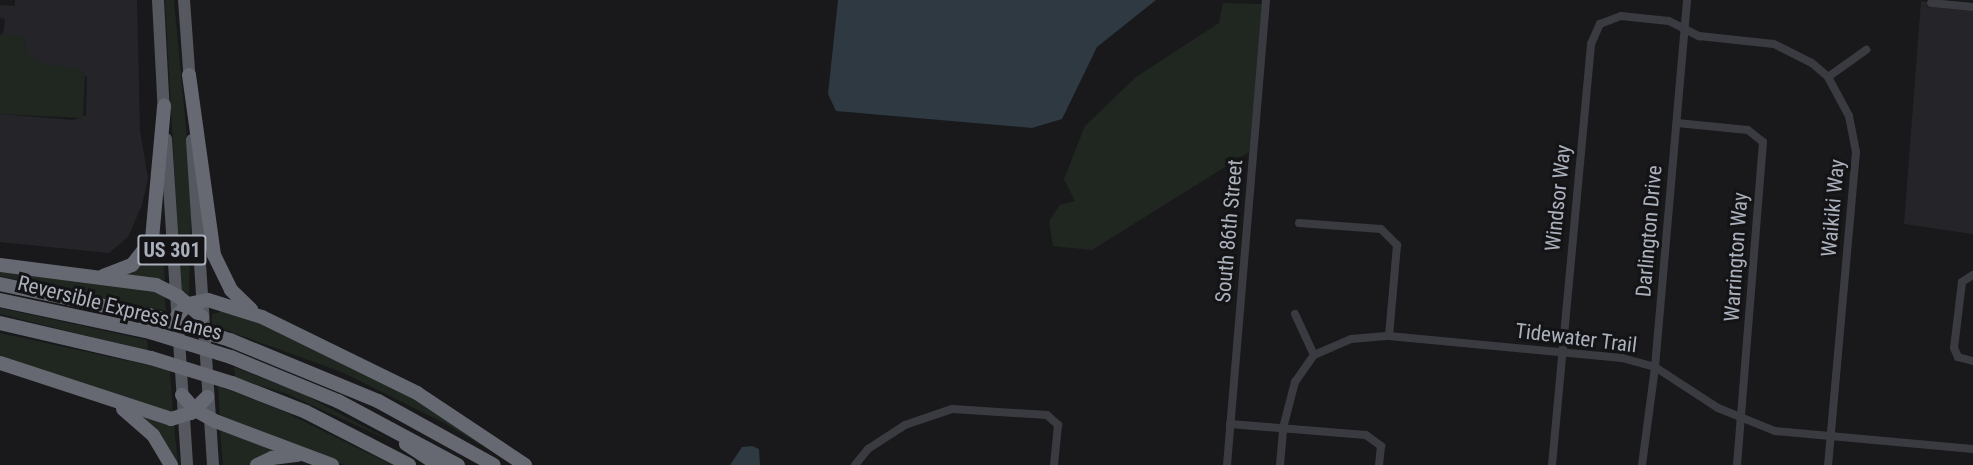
<!DOCTYPE html>
<style>
body{margin:0}
#map{position:relative;width:1973px;height:465px;overflow:hidden;background:#19191c;font-family:"Roboto Condensed",sans-serif}
div>[style]{position:absolute}
.built>*{inset:0;background:#252529}
.green>*{inset:0;background:#1f2720}
.water>*{inset:0;background:#2e3941}
.minor>*{height:8px;margin:-4px;padding:0 4px;transform-origin:4px;border-radius:4px;background:#3a3b41}
.primary>*{height:12px;margin:-6px;padding:0 6px;transform-origin:6px;border-radius:6px;background:#565860}
.motorway>*{height:14px;margin:-7px;padding:0 7px;transform-origin:7px;border-radius:7px;background:#666972}
.motorway-bridge>*{height:14px;margin:-7px;padding:0 7px;transform-origin:7px;border-radius:7px;background:#666972}
span{translate:-50% -50%;white-space:nowrap;text-align:center;line-height:1.15;-webkit-text-stroke:6px #141417;paint-order:stroke}
.shield-label span{padding:2px 4px;background:#141417;border:2px solid;border-radius:4px;-webkit-text-stroke-width:0}
.shield-label{font-size:20px;color:#abb1bc;font-weight:700}
.street-label{font-size:21px;color:#abb1bc}
</style>
<div id="map">
<div class="built">
<div style="clip-path:polygon(15px 0,137px 0,140px 131px,148px 178px,142px 205px,128px 237px,109px 253px,0 242px,0 114px,73px 120px,86px 115px,87px 77px,40px 63px,26px 51px,25px 37px,3px 35px,5px 19px,0 18px,0 5px,15px 6px)"></div>
<div style="clip-path:polygon(1921px 1px,1927px 2px,1927px 7px,1973px 11px,1973px 234px,1904px 224px)"></div>
</div>
<div class="green">
<div style="clip-path:polygon(165px 0,174px 0,186px 127px,191px 214px,189px 295px,181px 289px)"></div>
<div style="clip-path:polygon(1223px 3px,1262px 4px,1249px 152px,1092px 250px,1053px 246px,1049px 221px,1060px 205px,1075px 201px,1064px 179px,1085px 126px,1136px 77px,1219px 23px)"></div>
<div style="clip-path:polygon(0 34px,25px 37px,26px 51px,41px 63px,85px 70px,83px 118px,0 114px)"></div>
<div style="clip-path:polygon(159px 214px,165px 280px,121px 278px,152px 250px)"></div>
<div style="clip-path:polygon(0 269px,164px 291px,166px 311px,0 276px)"></div>
<div style="clip-path:polygon(0 308px,147px 340px,148px 351px,0 314px)"></div>
<div style="clip-path:polygon(232px 309px,375px 373px,514px 465px,446px 424px,344px 373px,212px 325px,212px 314px)"></div>
<div style="clip-path:polygon(0 333px,170px 370px,173px 413px,0 361px)"></div>
<div style="clip-path:polygon(234px 367px,303px 394px,393px 442px,285px 393px,235px 378px)"></div>
<div style="clip-path:polygon(218px 386px,279px 409px,392px 465px,344px 465px,220px 420px)"></div>
<div style="clip-path:polygon(144px 416px,174px 425px,178px 465px,142px 418px)"></div>
<div style="clip-path:polygon(220px 428px,281px 449px,252px 465px,223px 465px)"></div>
</div>
<div class="water">
<div style="clip-path:polygon(838px 0,1156px 0,1097px 47px,1062px 119px,1032px 128px,836px 111px,828px 94px)"></div>
<div style="clip-path:polygon(752px 446px,759px 449px,760px 465px,730px 465px,742px 447px)"></div>
</div>
<div class="minor">
<div style="left:1931px;top:3px;width:42px;rotate:5.4deg"></div>
<div style="left:1828px;top:77px;width:47px;rotate:-35.4deg"></div>
<div style="left:1677px;top:123px;width:71px;rotate:5.6deg"></div>
<div style="left:1748px;top:130px;width:19px;rotate:39deg"></div>
<div style="left:1763px;top:142px;width:324px;rotate:94.6deg"></div>
<div style="left:1299px;top:223px;width:82px;rotate:4.2deg"></div>
<div style="left:1381px;top:229px;width:23px;rotate:45deg"></div>
<div style="left:1397px;top:245px;width:91px;rotate:95deg"></div>
<div style="left:1973px;top:275px;width:13px;rotate:148deg"></div>
<div style="left:1962px;top:282px;width:66px;rotate:96.9deg"></div>
<div style="left:1954px;top:348px;width:10px;rotate:66deg"></div>
<div style="left:1958px;top:357px;width:16px;rotate:15deg"></div>
<div style="left:1295px;top:314px;width:45px;rotate:65.1deg"></div>
<div style="left:1230px;top:424px;width:136px;rotate:4.6deg"></div>
<div style="left:1366px;top:435px;width:19px;rotate:36deg"></div>
<div style="left:1381px;top:446px;width:19px;rotate:96deg"></div>
<div style="left:855px;top:465px;width:21px;rotate:-51deg"></div>
<div style="left:868px;top:449px;width:44px;rotate:-33deg"></div>
<div style="left:905px;top:425px;width:50px;rotate:-18.8deg"></div>
<div style="left:952px;top:409px;width:95px;rotate:3.6deg"></div>
<div style="left:1047px;top:415px;width:15px;rotate:42deg"></div>
<div style="left:1058px;top:425px;width:40px;rotate:95.7deg"></div>
<div style="left:1227px;top:465px;width:467px;rotate:-85.2deg"></div>
<div style="left:1280px;top:465px;width:37px;rotate:-85deg"></div>
<div style="left:1283px;top:428px;width:48px;rotate:-75.4deg"></div>
<div style="left:1295px;top:382px;width:33px;rotate:-55deg"></div>
<div style="left:1314px;top:355px;width:40px;rotate:-23.4deg"></div>
<div style="left:1351px;top:339px;width:38px;rotate:-5deg"></div>
<div style="left:1389px;top:336px;width:234px;rotate:5.4deg"></div>
<div style="left:1622px;top:358px;width:34px;rotate:15deg"></div>
<div style="left:1655px;top:367px;width:75px;rotate:33.1deg"></div>
<div style="left:1718px;top:408px;width:61px;rotate:22deg"></div>
<div style="left:1775px;top:431px;width:199px;rotate:5.2deg"></div>
<div style="left:1552px;top:465px;width:423px;rotate:-84.7deg"></div>
<div style="left:1591px;top:44px;width:22px;rotate:-66deg"></div>
<div style="left:1600px;top:24px;width:22px;rotate:-21deg"></div>
<div style="left:1621px;top:16px;width:48px;rotate:5.9deg"></div>
<div style="left:1669px;top:21px;width:34px;rotate:27deg"></div>
<div style="left:1699px;top:36px;width:75px;rotate:6.1deg"></div>
<div style="left:1774px;top:44px;width:42px;rotate:26.6deg"></div>
<div style="left:1812px;top:63px;width:21px;rotate:41deg"></div>
<div style="left:1828px;top:77px;width:44px;rotate:61.7deg"></div>
<div style="left:1849px;top:116px;width:37px;rotate:79deg"></div>
<div style="left:1856px;top:152px;width:314px;rotate:95.1deg"></div>
<div style="left:1642px;top:465px;width:99px;rotate:-82.4deg"></div>
<div style="left:1655px;top:367px;width:368px;rotate:-85deg"></div>
</div>
<div class="primary">
<div style="left:158px;top:0;width:116px;rotate:87deg"></div>
<div style="left:184px;top:0;width:84px;rotate:85.9deg"></div>
<div style="left:166px;top:139px;width:327px;rotate:86.3deg"></div>
<div style="left:192px;top:140px;width:326px;rotate:86.3deg"></div>
</div>
<div class="motorway">
<div style="left:189px;top:75px;width:182px;rotate:82.1deg"></div>
<div style="left:214px;top:255px;width:39px;rotate:64deg"></div>
<div style="left:231px;top:290px;width:28px;rotate:44deg"></div>
<div style="left:0;top:265px;width:157px;rotate:7.3deg"></div>
<div style="left:156px;top:285px;width:25px;rotate:27deg"></div>
<div style="left:178px;top:296px;width:32px;rotate:41deg"></div>
<div style="left:103px;top:276px;width:31px;rotate:-21deg"></div>
<div style="left:132px;top:265px;width:33px;rotate:-52deg"></div>
<div style="left:152px;top:239px;width:134px;rotate:-84.8deg"></div>
<div style="left:0;top:284px;width:152px;rotate:11.8deg"></div>
<div style="left:0;top:300px;width:153px;rotate:12deg"></div>
<div style="left:177px;top:316px;width:16px;rotate:-47deg"></div>
<div style="left:188px;top:304px;width:20px;rotate:-11deg"></div>
<div style="left:208px;top:300px;width:57px;rotate:17.5deg"></div>
<div style="left:262px;top:317px;width:173px;rotate:26.1deg"></div>
<div style="left:417px;top:393px;width:130px;rotate:33.7deg"></div>
<div style="left:0;top:323px;width:155px;rotate:13.1deg"></div>
<div style="left:230px;top:340px;width:160px;rotate:22.4deg"></div>
<div style="left:378px;top:401px;width:132px;rotate:28.9deg"></div>
<div style="left:231px;top:357px;width:116px;rotate:22.4deg"></div>
<div style="left:338px;top:401px;width:136px;rotate:28.1deg"></div>
<div style="left:0;top:363px;width:180px;rotate:18.1deg"></div>
<div style="left:171px;top:419px;width:21px;rotate:-17deg"></div>
<div style="left:191px;top:413px;width:23px;rotate:-45deg"></div>
<div style="left:232px;top:383px;width:79px;rotate:21.4deg"></div>
<div style="left:306px;top:412px;width:116px;rotate:27.2deg"></div>
<div style="left:182px;top:395px;width:20px;rotate:49deg"></div>
<div style="left:195px;top:410px;width:23px;rotate:29deg"></div>
<div style="left:215px;top:421px;width:125px;rotate:20.6deg"></div>
<div style="left:123px;top:409px;width:40px;rotate:41deg"></div>
<div style="left:153px;top:435px;width:35px;rotate:59deg"></div>
<div style="left:406px;top:444px;width:38px;rotate:33deg"></div>
<div style="left:257px;top:465px;width:17px;rotate:-25deg"></div>
<div style="left:272px;top:458px;width:26px;rotate:-7deg"></div>
</div>
<div class="motorway-bridge">
<div style="left:149px;top:315px;width:85px;rotate:17.2deg"></div>
<div style="left:150px;top:332px;width:85px;rotate:17.2deg"></div>
<div style="left:151px;top:358px;width:85px;rotate:17.2deg"></div>
</div>
<div class="shield-label">
<span style="left:172px;top:250px">US 301</span>
</div>
<div class="street-label">
<span style="left:1558px;top:198px;rotate:-84deg">Windsor Way</span>
<span style="left:1833px;top:208px;rotate:-85deg">Waikiki Way</span>
<span style="left:1229px;top:231px;rotate:-85deg">South 86th Street</span>
<span style="left:1649px;top:231px;rotate:-85deg">Darlington Drive</span>
<span style="left:1736px;top:257px;rotate:-86deg">Warrington Way</span>
<span style="left:120px;top:308px;rotate:14deg">Reversible Express Lanes</span>
<span style="left:1576px;top:338px;rotate:7deg">Tidewater Trail</span>
</div>
</div>
